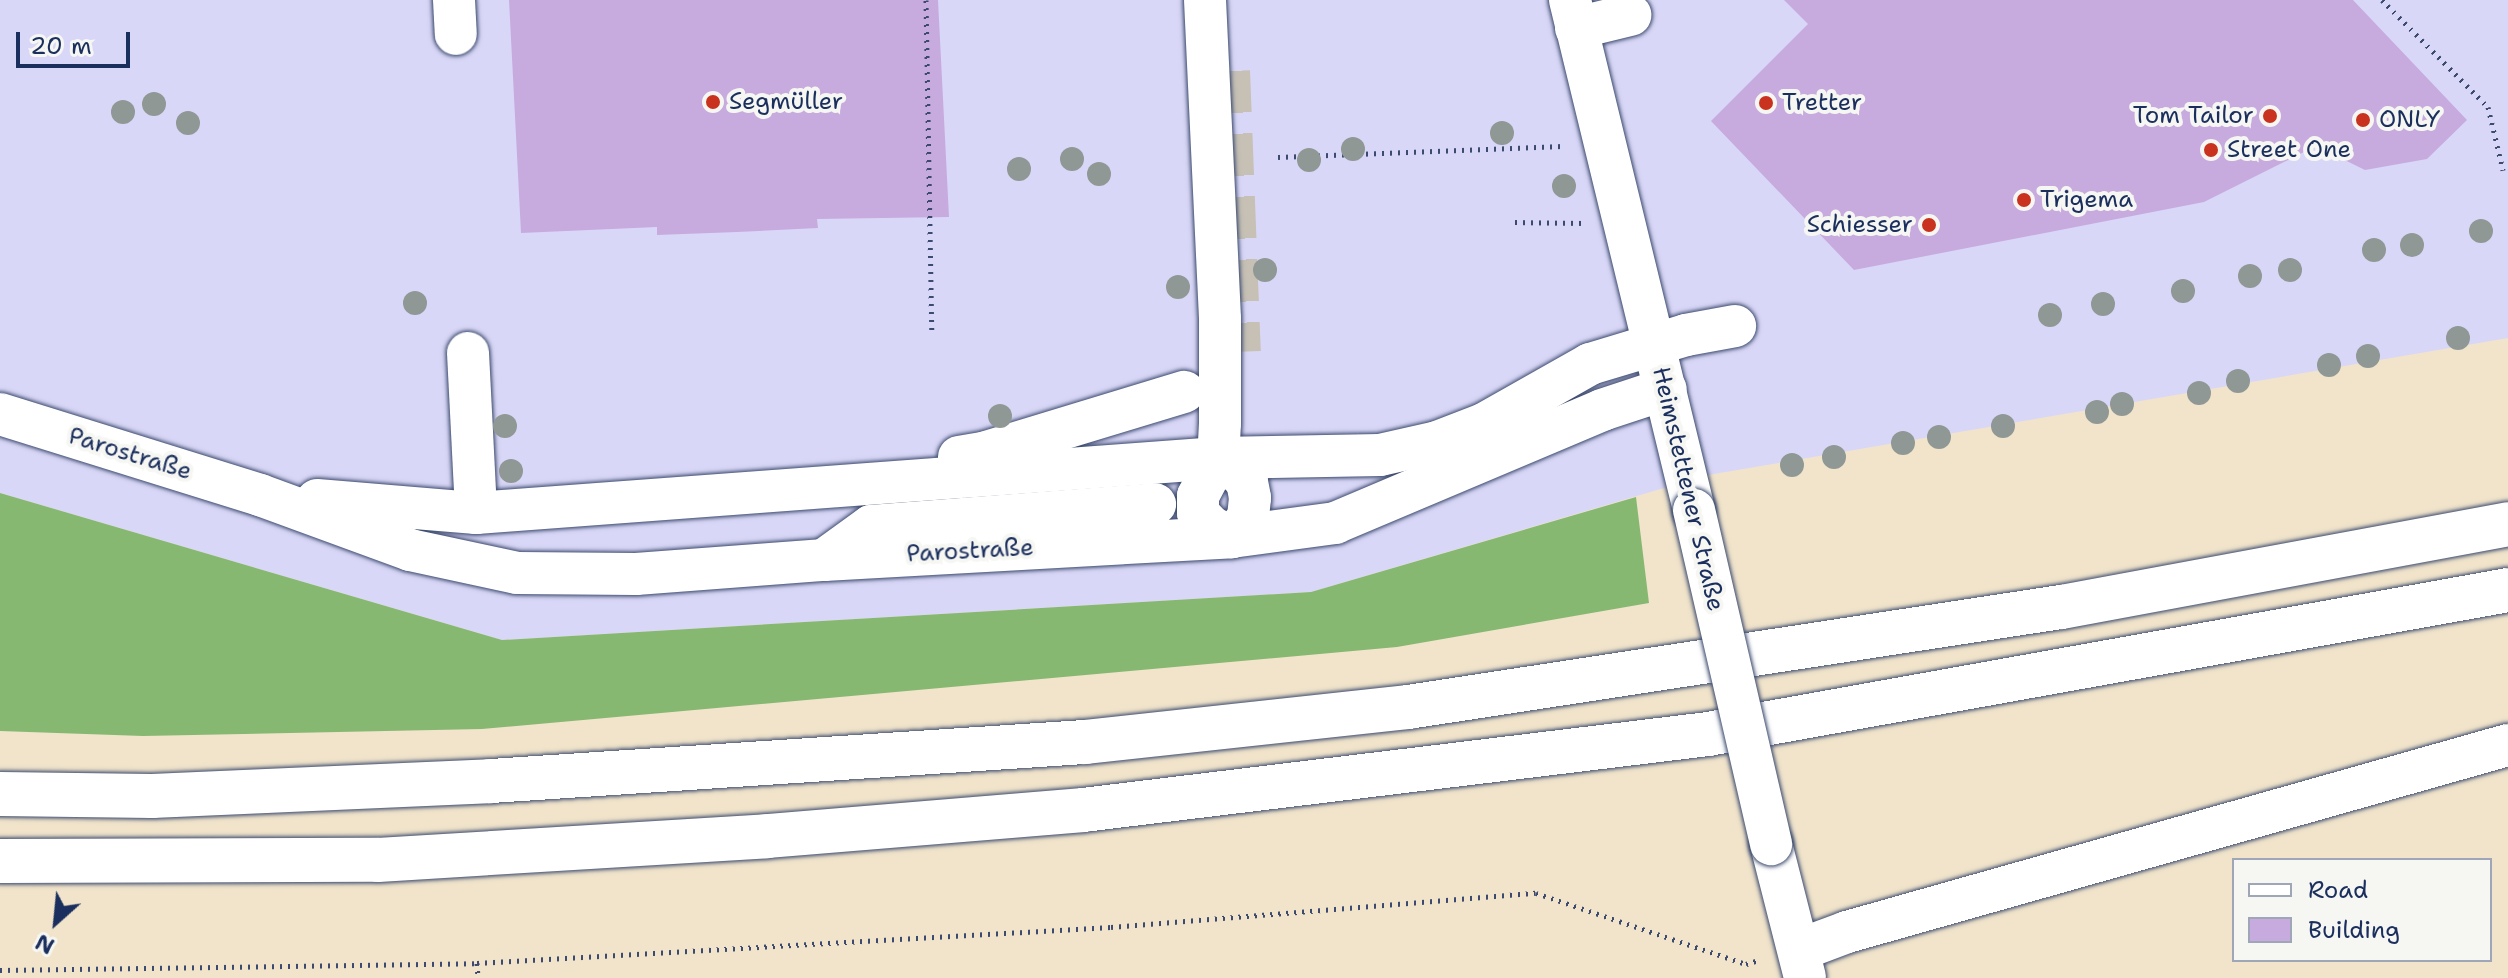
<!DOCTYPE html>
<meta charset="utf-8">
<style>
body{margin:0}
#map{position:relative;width:2508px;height:978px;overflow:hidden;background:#f1e4cb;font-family:"Shantell Sans",sans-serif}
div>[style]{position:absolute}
.built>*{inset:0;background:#d9d7f7}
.forest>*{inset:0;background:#86b872}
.building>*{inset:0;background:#c7abde}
.minor-tunnel>*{height:42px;margin-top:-21px;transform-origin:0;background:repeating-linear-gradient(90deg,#c6c0b5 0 42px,transparent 0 63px)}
.path>*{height:5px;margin-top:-2.5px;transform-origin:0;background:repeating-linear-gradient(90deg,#3b4a6e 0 2px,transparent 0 8px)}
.roads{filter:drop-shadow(0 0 2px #3b4a6e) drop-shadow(0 0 2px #3b4a6e)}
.minor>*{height:42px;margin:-21px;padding:0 21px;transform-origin:21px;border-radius:21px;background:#fff}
.highway>*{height:44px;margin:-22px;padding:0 22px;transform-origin:22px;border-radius:22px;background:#fff}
.bridges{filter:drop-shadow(0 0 2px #3b4a6e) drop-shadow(0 0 2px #3b4a6e)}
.minor-bridge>*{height:42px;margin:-21px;padding:0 21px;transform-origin:21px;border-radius:21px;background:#fff}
.trees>*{width:24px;height:24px;margin:-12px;border-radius:50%;background:#8f9895}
.dots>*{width:22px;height:22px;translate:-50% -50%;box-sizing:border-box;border:4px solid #f6f6f2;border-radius:50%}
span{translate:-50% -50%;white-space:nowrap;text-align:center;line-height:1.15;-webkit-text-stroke:8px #f6f6f2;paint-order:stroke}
.poi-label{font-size:24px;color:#1b2f5e}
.left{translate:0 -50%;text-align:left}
.right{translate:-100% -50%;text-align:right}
.street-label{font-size:24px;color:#1b2f5e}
.legend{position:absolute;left:2232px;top:858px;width:260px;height:104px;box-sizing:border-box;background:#f6f6f2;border:2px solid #9ea6b7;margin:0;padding:10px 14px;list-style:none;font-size:24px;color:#1b2f5e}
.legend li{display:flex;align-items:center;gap:16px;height:40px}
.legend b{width:40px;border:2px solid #9ea6b7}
.north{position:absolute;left:16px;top:882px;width:80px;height:80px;-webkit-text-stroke:6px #f6f6f2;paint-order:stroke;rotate:207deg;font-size:22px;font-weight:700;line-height:32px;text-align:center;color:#1b2f5e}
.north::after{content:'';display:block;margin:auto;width:28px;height:36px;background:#1b2f5e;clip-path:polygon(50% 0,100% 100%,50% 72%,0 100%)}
.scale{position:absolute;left:16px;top:32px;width:114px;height:36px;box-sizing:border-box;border:4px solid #1b2f5e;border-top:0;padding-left:10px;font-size:24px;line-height:28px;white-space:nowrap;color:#1b2f5e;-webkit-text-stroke:6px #f6f6f2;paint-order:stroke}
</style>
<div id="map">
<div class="built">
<div style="clip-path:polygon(0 0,2508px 0,2508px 338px,1708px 475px,1311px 592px,502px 640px,0 493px)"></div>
</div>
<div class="forest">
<div style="clip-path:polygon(0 493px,502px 640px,1311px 592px,1636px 497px,1649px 603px,1397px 647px,482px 729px,143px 736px,0 731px)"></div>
</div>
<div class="building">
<div style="clip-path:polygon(509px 0,938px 0,949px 217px,817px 219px,818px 228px,737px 232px,657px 235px,657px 227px,521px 233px)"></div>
<div style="clip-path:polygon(1784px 0,2353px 0,2467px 120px,2427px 159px,2365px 170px,2316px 146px,2204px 202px,1854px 270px,1711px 121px,1808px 24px)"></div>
</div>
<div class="minor-tunnel">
<div style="left:1229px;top:71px;width:281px;rotate:87.8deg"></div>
</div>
<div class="path">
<div style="left:926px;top:0;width:330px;rotate:89deg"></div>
<div style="left:2382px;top:0;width:151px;rotate:45.3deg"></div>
<div style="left:2488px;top:107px;width:65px;rotate:76.6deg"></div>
<div style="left:1278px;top:157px;width:285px;rotate:-2.2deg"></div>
<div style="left:1515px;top:222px;width:70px;rotate:0.8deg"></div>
<div style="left:477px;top:963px;width:15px;rotate:86deg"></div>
<div style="left:0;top:970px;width:477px;rotate:-0.8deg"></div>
<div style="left:477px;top:963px;width:635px;rotate:-3.25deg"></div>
<div style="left:1111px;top:927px;width:426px;rotate:-4.6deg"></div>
<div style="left:1536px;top:893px;width:222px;rotate:18.7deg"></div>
<div style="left:1746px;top:964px;width:14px;rotate:-17deg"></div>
</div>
<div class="roads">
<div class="minor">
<div style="left:454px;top:0;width:34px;rotate:87deg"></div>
<div style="left:1205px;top:0;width:319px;rotate:87.3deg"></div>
<div style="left:1220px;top:319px;width:104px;rotate:90deg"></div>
<div style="left:1220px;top:423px;width:35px;rotate:93deg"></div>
<div style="left:1218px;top:458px;width:43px;rotate:117.8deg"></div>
<div style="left:1198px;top:496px;width:17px;rotate:90deg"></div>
<div style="left:1198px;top:513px;width:19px;rotate:47deg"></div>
<div style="left:1211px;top:527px;width:23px;rotate:25deg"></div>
<div style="left:1570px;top:0;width:525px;rotate:76.33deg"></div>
<div style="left:1576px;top:28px;width:56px;rotate:-13.5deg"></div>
<div style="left:468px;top:353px;width:160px;rotate:87.1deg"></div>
<div style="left:0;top:414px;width:272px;rotate:17.3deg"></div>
<div style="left:260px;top:495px;width:160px;rotate:20.1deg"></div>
<div style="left:410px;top:550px;width:109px;rotate:12.1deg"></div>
<div style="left:517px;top:573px;width:119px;rotate:0.5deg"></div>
<div style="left:636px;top:574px;width:189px;rotate:-4.3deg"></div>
<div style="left:824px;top:560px;width:409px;rotate:-3.2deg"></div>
<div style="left:1232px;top:537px;width:104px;rotate:-7.7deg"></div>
<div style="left:1335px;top:523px;width:290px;rotate:-22.9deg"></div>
<div style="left:1602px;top:410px;width:67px;rotate:-18.2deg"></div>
<div style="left:959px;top:457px;width:27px;rotate:-10deg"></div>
<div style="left:986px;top:452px;width:207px;rotate:-16.9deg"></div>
<div style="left:1218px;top:458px;width:26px;rotate:36deg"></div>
<div style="left:1239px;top:473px;width:12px;rotate:48deg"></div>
<div style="left:1247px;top:482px;width:16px;rotate:79deg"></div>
<div style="left:1250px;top:498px;width:20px;rotate:96deg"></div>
<div style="left:1248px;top:518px;width:25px;rotate:130deg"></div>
<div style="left:317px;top:500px;width:160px;rotate:4.7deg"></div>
<div style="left:476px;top:513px;width:744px;rotate:-4.24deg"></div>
<div style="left:1218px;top:458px;width:162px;rotate:-1.1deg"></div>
<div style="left:1380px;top:455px;width:58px;rotate:-12.8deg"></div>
<div style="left:1437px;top:442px;width:50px;rotate:-21deg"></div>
<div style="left:1484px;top:424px;width:122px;rotate:-29.5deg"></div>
<div style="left:1590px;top:364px;width:100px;rotate:-16.8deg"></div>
<div style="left:1686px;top:335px;width:50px;rotate:-10.4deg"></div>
<div style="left:824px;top:560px;width:58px;rotate:-35.9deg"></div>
<div style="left:871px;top:526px;width:285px;rotate:-4.4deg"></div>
<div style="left:1771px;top:844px;width:137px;rotate:75.7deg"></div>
<div style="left:1799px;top:950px;width:51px;rotate:-20.6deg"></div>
<div style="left:1847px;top:932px;width:687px;rotate:-15.8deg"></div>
</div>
<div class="highway">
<div style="left:0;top:794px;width:152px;rotate:0.8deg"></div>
<div style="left:152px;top:796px;width:339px;rotate:-2.5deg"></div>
<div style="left:491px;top:781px;width:595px;rotate:-3.76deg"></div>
<div style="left:1085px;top:742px;width:325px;rotate:-6.2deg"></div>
<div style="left:1408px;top:707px;width:661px;rotate:-8.71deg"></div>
<div style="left:2061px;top:607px;width:455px;rotate:-10.5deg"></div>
<div style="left:0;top:861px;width:378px;rotate:-0.2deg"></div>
<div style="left:378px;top:860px;width:390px;rotate:-3.5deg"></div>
<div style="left:767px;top:836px;width:317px;rotate:-4.7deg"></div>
<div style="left:1083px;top:810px;width:630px;rotate:-6.93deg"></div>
<div style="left:1708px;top:734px;width:813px;rotate:-10.2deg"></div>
</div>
</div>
<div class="bridges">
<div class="minor-bridge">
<div style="left:1694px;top:510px;width:343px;rotate:77deg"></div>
</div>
</div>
<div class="trees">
<div style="left:154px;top:104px"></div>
<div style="left:123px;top:112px"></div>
<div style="left:188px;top:123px"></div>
<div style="left:1502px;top:133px"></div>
<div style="left:1353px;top:149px"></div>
<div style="left:1072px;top:159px"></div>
<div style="left:1309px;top:160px"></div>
<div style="left:1019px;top:169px"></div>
<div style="left:1099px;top:174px"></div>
<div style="left:1564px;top:186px"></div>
<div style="left:2481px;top:231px"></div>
<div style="left:2412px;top:245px"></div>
<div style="left:2374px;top:250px"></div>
<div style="left:1265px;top:270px"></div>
<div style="left:2290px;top:270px"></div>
<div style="left:2250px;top:276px"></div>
<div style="left:1178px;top:287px"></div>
<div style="left:2183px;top:291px"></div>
<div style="left:415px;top:303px"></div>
<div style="left:2103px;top:304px"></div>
<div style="left:2050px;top:315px"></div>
<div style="left:2458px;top:338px"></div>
<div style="left:2368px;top:356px"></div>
<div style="left:2329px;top:365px"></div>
<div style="left:2238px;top:381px"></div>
<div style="left:2199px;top:393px"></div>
<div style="left:2122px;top:404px"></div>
<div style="left:2097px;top:412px"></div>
<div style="left:1000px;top:416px"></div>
<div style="left:505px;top:426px"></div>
<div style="left:2003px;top:426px"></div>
<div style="left:1939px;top:437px"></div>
<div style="left:1903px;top:443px"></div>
<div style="left:1834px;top:457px"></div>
<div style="left:1792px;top:465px"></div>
<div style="left:511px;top:471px"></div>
</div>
<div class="dots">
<div style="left:713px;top:102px;background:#c8321e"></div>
<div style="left:1766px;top:103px;background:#c8321e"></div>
<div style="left:2270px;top:116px;background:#c8321e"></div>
<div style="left:2363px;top:120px;background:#c8321e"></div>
<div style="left:2211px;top:150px;background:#c8321e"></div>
<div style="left:2024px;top:200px;background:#c8321e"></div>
<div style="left:1929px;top:225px;background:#c8321e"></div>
</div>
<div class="poi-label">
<span class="left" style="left:729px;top:102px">Segmüller</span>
<span class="left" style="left:1782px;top:103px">Tretter</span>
<span class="right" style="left:2254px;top:116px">Tom Tailor</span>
<span class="left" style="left:2379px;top:120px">ONLY</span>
<span class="left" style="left:2227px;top:150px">Street One</span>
<span class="left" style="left:2040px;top:200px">Trigema</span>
<span class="right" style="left:1913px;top:225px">Schiesser</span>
</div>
<div class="street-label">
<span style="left:130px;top:454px;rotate:17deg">Parostraße</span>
<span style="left:1688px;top:489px;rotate:77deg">Heimstettener Straße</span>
<span style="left:970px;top:551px;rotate:-3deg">Parostraße</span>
</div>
<ul class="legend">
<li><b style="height:10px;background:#fff"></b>Road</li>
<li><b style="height:22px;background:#c7abde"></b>Building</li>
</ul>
<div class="north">N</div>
<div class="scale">20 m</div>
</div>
